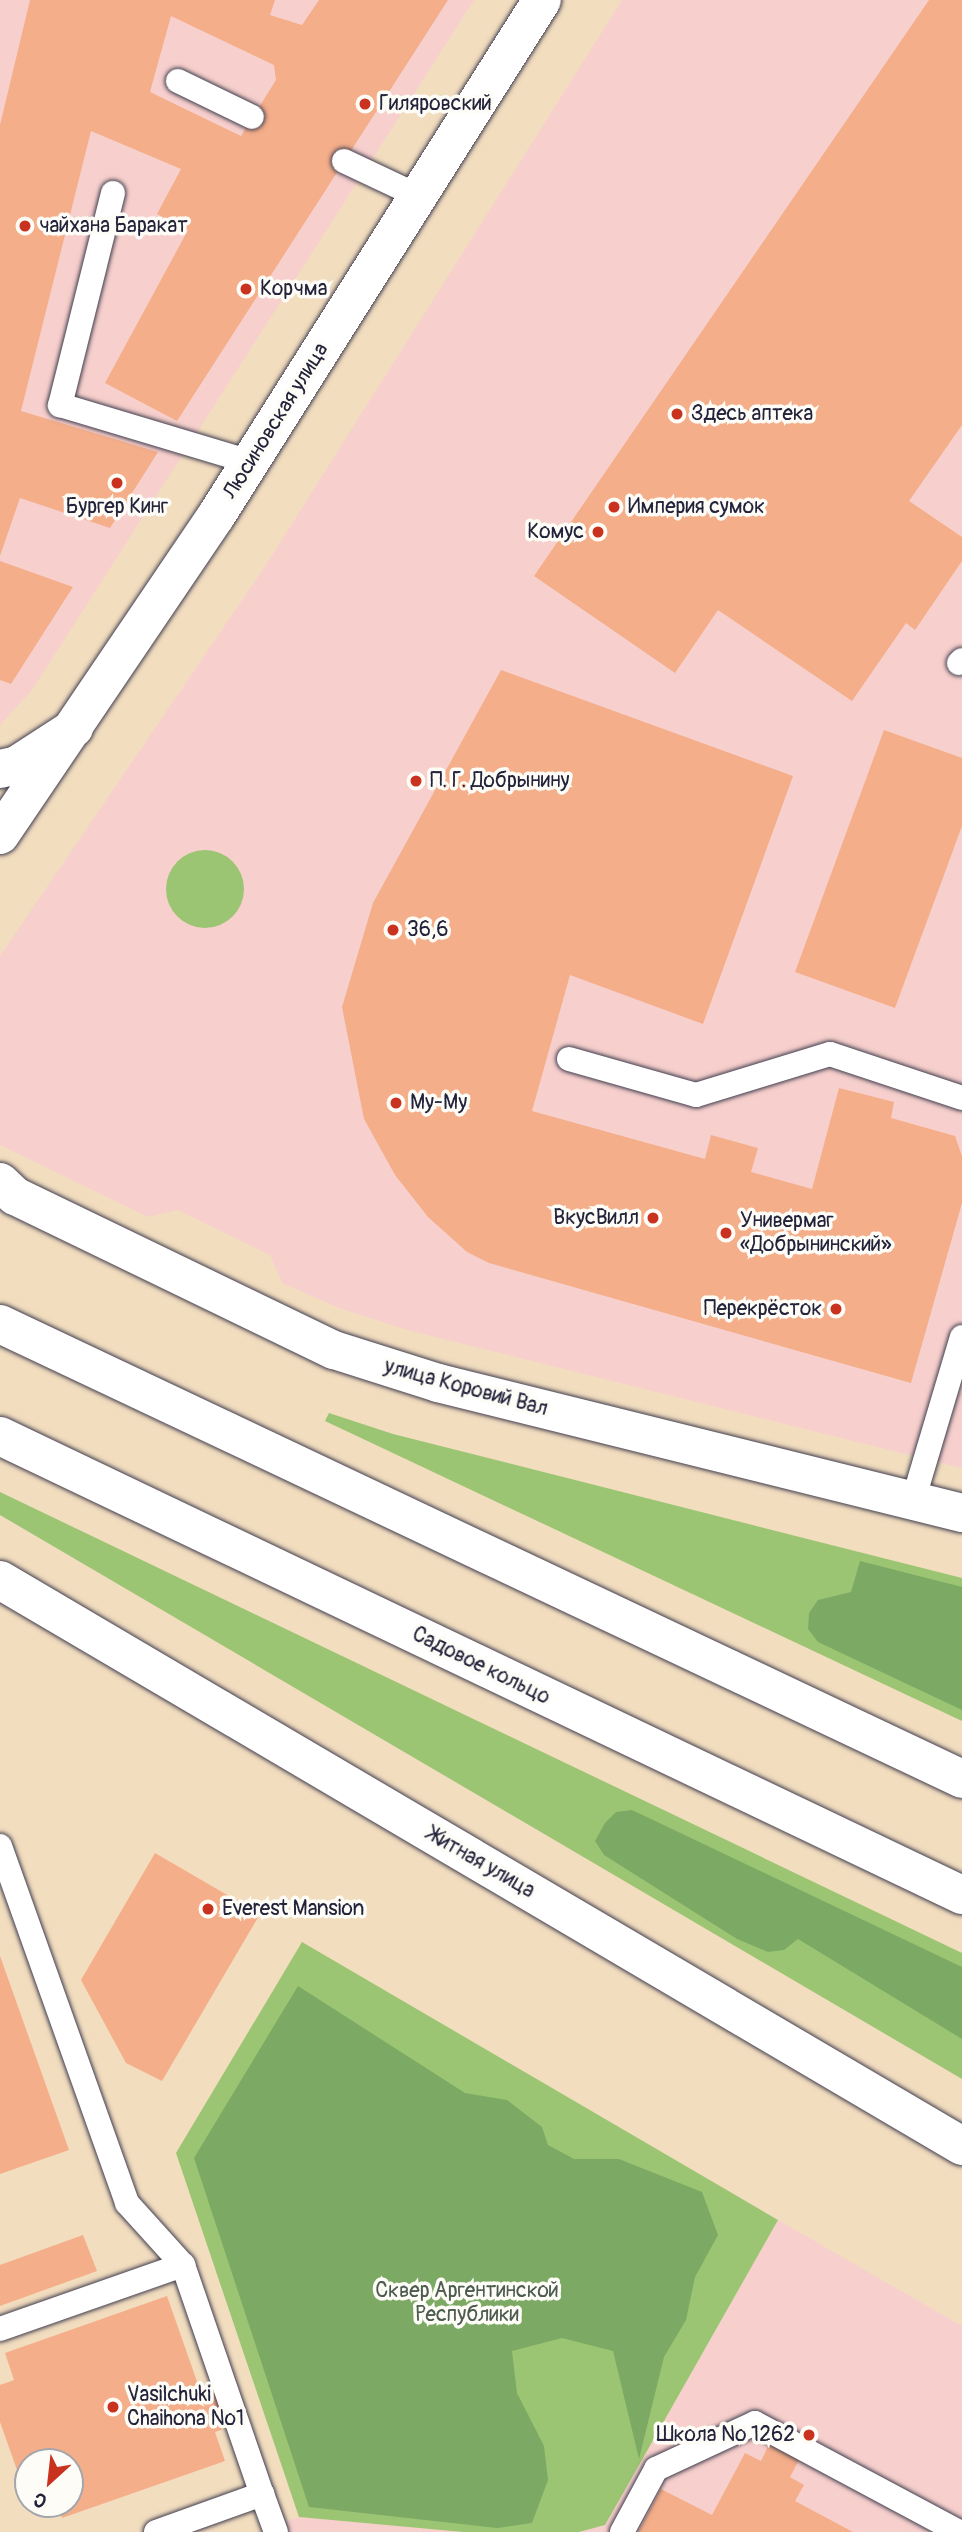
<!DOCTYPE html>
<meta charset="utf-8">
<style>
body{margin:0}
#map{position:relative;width:962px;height:2532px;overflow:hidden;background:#f2ddbf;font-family:Pangolin,sans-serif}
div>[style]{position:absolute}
.built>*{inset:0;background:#f7d0cd}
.green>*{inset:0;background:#9bc572}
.round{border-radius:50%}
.forest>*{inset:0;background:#7caa64}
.building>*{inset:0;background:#f4ae8a}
.roads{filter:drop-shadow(0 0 2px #413e4f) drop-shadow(0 0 2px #413e4f)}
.lane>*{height:24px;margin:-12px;padding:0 12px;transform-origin:12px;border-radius:12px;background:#fff}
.street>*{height:38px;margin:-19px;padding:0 19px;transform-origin:19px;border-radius:19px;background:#fff}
.primary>*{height:38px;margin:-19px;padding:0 19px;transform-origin:19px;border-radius:19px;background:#fff}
.dots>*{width:19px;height:19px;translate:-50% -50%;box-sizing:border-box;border:4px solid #fdfcf7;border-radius:50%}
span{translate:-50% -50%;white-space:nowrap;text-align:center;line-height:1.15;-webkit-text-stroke:7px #fdfcf7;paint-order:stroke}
.poi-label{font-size:21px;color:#22223b}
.left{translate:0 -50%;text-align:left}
.right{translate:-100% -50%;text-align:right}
.street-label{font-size:21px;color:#22223b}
.park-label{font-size:21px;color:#4c5b4e}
.north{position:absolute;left:14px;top:2448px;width:70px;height:70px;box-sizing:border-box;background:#fdfcf7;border:2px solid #a5a5ac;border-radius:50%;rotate:207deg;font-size:19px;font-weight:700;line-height:28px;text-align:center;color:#22223b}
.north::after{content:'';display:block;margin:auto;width:24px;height:32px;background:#c8321e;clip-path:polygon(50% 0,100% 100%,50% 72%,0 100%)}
</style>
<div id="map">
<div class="built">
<div style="clip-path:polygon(0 0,474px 0,32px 690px,0 725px)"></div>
<div style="clip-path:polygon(622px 0,962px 0,962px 1468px,411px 1331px,339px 1308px,282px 1283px,270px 1255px,178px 1210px,148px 1217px,0 1145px,0 956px,266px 565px)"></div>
<div style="clip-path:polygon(778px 2220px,962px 2326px,962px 2532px,579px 2532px,605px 2525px)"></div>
<div style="clip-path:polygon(299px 2517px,463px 2532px,256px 2532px)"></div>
</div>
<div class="green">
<div class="round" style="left:166px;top:850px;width:78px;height:78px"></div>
<div style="clip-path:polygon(329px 1413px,393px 1434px,962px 1578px,962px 1721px,325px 1421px)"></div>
<div style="clip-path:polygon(0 1492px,962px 1953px,962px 2079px,0 1515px)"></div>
<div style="clip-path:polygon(302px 1942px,778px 2220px,605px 2525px,579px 2532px,463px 2532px,299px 2517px,176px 2153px)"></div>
</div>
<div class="forest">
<div style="clip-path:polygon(860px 1561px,962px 1587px,962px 1710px,818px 1642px,808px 1629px,809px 1613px,818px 1600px,851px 1592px)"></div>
<div style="clip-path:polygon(632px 1810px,962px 1967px,962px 2039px,798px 1939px,784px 1950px,768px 1952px,737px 1939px,604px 1855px,595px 1841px,605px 1823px,616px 1812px)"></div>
<div style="clip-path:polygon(298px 1986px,465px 2093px,507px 2100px,542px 2127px,548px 2145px,574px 2159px,619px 2159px,702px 2192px,718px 2235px,695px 2277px,686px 2320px,664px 2357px,639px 2459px,613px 2351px,562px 2338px,512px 2351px,517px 2393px,544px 2446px,548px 2480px,532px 2523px,497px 2528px,309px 2507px,194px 2158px)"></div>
</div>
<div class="building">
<div style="clip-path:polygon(evenodd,30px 0,275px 0,270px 15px,302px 25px,319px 0,448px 0,177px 421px,105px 383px,188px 230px,157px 214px,181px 169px,91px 131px,21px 411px,158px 452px,110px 528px,20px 498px,0 556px,0 125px,30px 0,171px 16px,274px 65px,276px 80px,241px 136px,150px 92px,171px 16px)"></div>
<div style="clip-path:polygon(929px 0,962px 0,962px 425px,909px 501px,962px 537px,962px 561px,915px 630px,906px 623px,852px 701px,718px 610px,675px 673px,534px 576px)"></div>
<div style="clip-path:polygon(0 561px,73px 587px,11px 684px,0 680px)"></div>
<div style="clip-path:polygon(501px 670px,793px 776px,703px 1024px,570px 975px,532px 1111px,705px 1159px,711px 1135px,758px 1148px,751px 1172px,812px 1189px,839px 1088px,894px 1102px,891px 1118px,955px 1136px,962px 1156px,962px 1203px,911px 1383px,489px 1263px,467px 1252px,428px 1217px,395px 1175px,364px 1119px,342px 1007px,373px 903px)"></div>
<div style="clip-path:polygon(884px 730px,962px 758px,962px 826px,895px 1008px,795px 972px)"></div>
<div style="clip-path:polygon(155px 1853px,260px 1914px,162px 2081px,126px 2063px,81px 1980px)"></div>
<div style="clip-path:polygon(0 1956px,69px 2150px,0 2174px)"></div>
<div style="clip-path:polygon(83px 2235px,97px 2271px,0 2306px,0 2265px)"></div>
<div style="clip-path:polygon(167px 2296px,201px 2393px,218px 2387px,232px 2426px,215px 2432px,225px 2461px,62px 2518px,58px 2504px,70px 2504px,70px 2462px,28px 2462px,28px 2501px,0 2422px,0 2385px,14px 2380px,5px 2353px)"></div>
<div style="clip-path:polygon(769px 2444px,799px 2460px,790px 2477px,804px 2485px,795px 2501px,853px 2532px,638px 2532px,661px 2489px,712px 2515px,745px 2453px,761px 2461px)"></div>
</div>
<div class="roads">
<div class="lane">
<div style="left:178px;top:81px;width:82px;rotate:25.9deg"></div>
<div style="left:344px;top:161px;width:82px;rotate:25.3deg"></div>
<div style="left:113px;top:193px;width:219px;rotate:104deg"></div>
<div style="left:60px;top:405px;width:198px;rotate:16.7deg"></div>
<div style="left:959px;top:663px;width:4px;rotate:-45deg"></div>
<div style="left:569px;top:1059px;width:132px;rotate:15.8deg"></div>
<div style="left:696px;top:1095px;width:140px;rotate:-17deg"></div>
<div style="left:830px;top:1054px;width:139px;rotate:18.4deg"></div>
<div style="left:913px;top:1501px;width:171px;rotate:-73.4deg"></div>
<div style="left:0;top:1846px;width:379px;rotate:70.4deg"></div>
<div style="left:127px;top:2203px;width:84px;rotate:47.9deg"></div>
<div style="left:183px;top:2265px;width:242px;rotate:71deg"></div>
<div style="left:0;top:2329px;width:194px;rotate:-19.3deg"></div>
<div style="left:156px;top:2532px;width:113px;rotate:-19.7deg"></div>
<div style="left:262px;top:2494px;width:40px;rotate:69.8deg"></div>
<div style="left:622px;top:2532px;width:72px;rotate:-61.6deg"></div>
<div style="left:656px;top:2469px;width:109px;rotate:-24.9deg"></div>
<div style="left:755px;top:2423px;width:231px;rotate:28.1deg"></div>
</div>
<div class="street">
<div style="left:0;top:769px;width:17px;rotate:-13deg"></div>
<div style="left:17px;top:765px;width:68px;rotate:-33deg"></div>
</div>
<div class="primary">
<div style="left:0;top:835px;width:385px;rotate:-55.9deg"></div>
<div style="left:216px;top:516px;width:610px;rotate:-57.72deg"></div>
<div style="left:0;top:1182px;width:21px;rotate:43deg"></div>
<div style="left:15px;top:1196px;width:354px;rotate:25.8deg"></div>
<div style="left:334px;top:1350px;width:109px;rotate:17.6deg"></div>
<div style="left:438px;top:1383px;width:540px;rotate:13.93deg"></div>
<div style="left:0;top:1324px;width:1064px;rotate:25.31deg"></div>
<div style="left:0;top:1436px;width:1066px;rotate:25.51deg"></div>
<div style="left:0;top:1580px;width:1116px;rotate:30.47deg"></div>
</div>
</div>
<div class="dots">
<div style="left:365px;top:104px;background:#c8321e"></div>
<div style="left:25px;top:226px;background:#c8321e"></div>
<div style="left:246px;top:289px;background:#c8321e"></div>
<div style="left:677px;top:414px;background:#c8321e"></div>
<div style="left:117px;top:483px;background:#c8321e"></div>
<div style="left:614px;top:507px;background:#c8321e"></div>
<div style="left:598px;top:532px;background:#c8321e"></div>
<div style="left:416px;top:781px;background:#c8321e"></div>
<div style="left:393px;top:930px;background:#c8321e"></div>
<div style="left:396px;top:1103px;background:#c8321e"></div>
<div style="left:653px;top:1218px;background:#c8321e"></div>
<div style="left:726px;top:1233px;background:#c8321e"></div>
<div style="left:836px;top:1309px;background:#c8321e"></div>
<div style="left:208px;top:1909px;background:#c8321e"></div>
<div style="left:113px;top:2407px;background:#c8321e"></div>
<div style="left:809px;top:2435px;background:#c8321e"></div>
</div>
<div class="poi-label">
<span class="left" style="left:379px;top:104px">Гиляровский</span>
<span class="left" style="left:39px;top:226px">чайхана Баракат</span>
<span class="left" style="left:260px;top:289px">Корчма</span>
<span class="left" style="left:691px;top:414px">Здесь аптека</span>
<span style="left:117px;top:507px">Бургер Кинг</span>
<span class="left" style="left:628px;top:507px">Империя сумок</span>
<span class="right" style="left:584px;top:532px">Комус</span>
<span class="left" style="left:430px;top:781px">П. Г. Добрынину</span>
<span class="left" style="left:407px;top:930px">36,6</span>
<span class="left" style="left:410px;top:1103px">Му-Му</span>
<span class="right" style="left:639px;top:1218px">ВкусВилл</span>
<span class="left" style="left:740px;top:1233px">Универмаг<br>«Добрынинский»</span>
<span class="right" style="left:822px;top:1309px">Перекрёсток</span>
<span class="left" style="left:222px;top:1909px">Everest Mansion</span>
<span class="left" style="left:127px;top:2407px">Vasilchuki<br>Chaihona №1</span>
<span class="right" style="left:795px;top:2435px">Школа № 1262</span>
</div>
<div class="street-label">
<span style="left:276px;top:421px;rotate:-58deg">Люсиновская улица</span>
<span style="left:466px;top:1388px;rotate:15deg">улица Коровий Вал</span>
<span style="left:481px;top:1666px;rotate:26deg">Садовое кольцо</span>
<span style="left:481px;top:1863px;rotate:30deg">Житная улица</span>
</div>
<div class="park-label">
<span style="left:467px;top:2303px">Сквер Аргентинской<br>Республики</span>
</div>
<div class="north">С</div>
</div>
